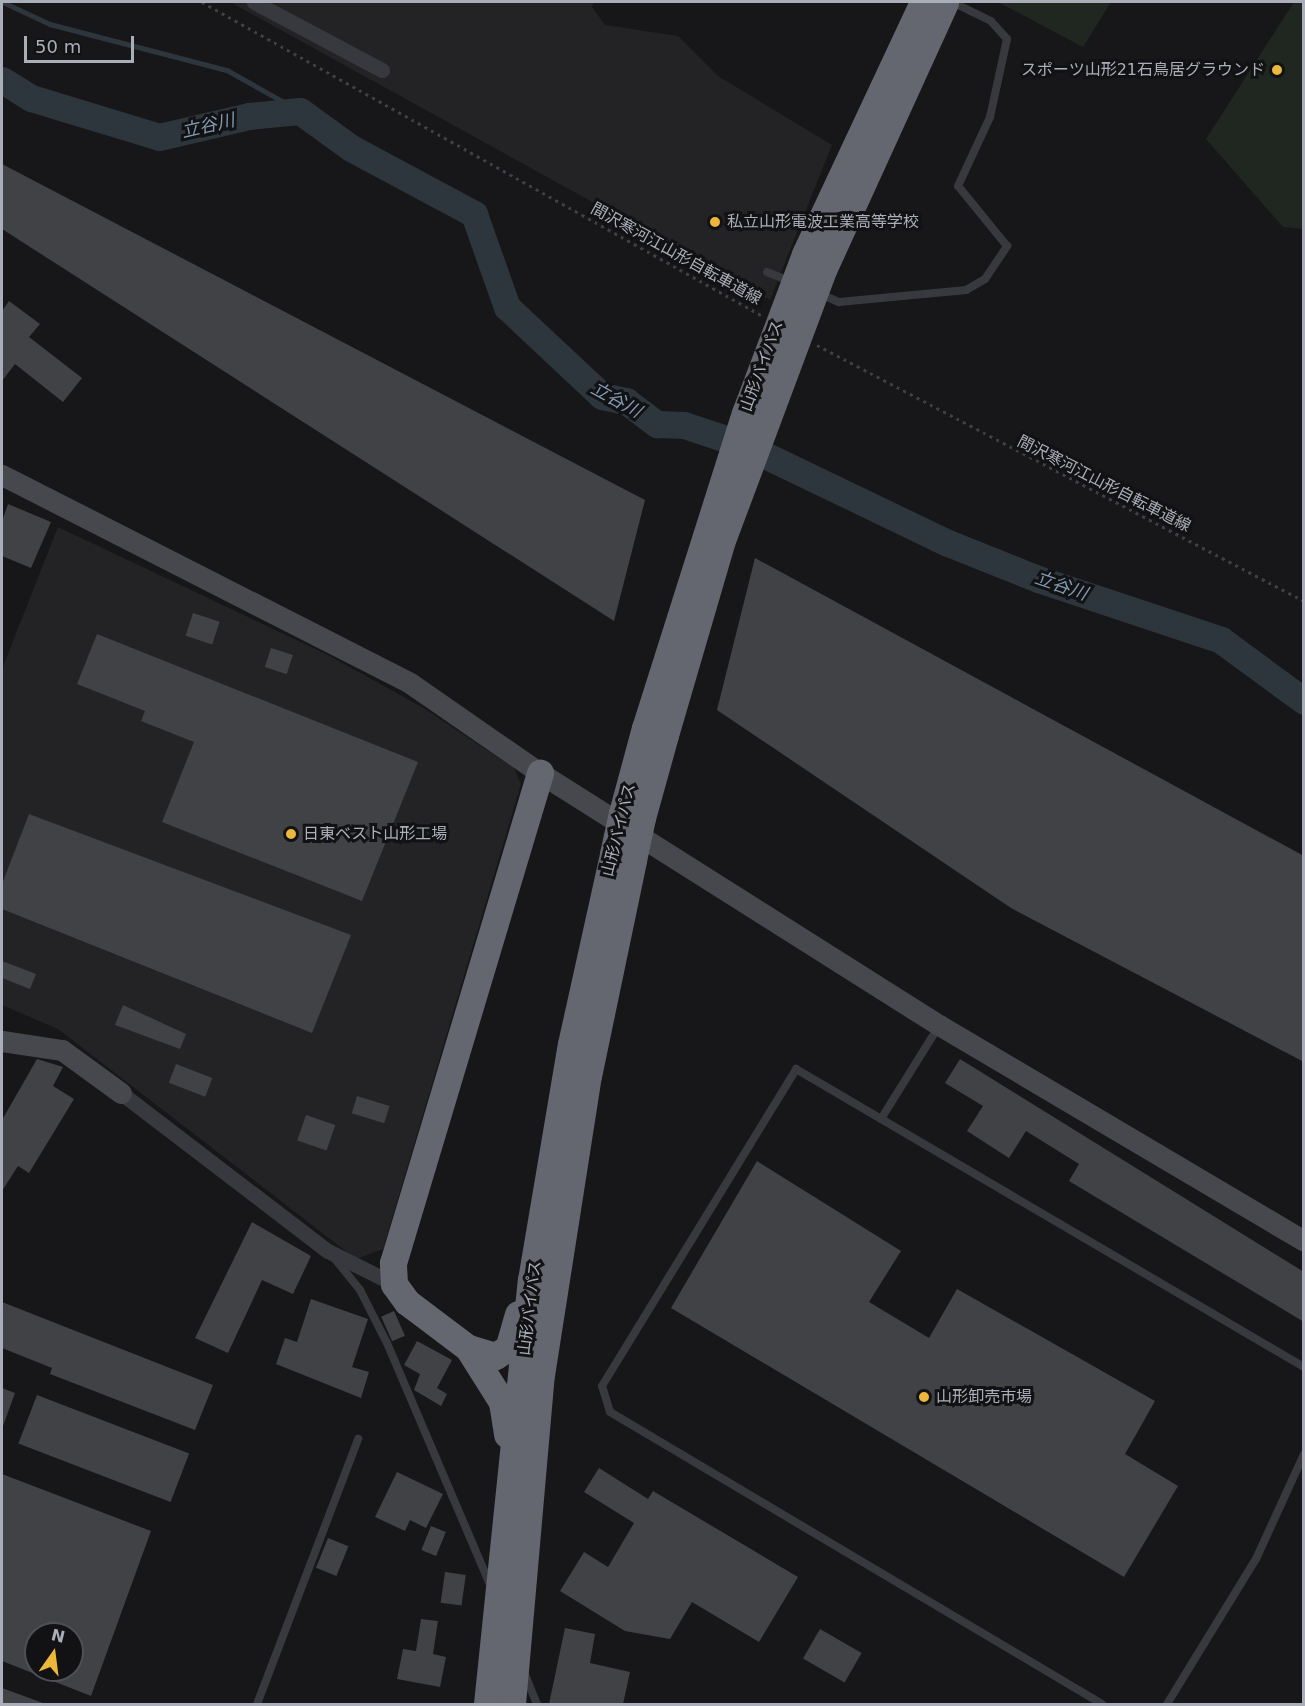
<!DOCTYPE html>
<meta charset="utf-8">
<style>
body{margin:0}
#map{position:relative;width:1305px;height:1706px;overflow:hidden;background:#171719;font-family:"DejaVu Sans","Noto Sans JP",sans-serif}
div>[style]{position:absolute}
.built>*{inset:0;background:#232326}
.green>*{inset:0;background:#1f2720}
.stream>*{height:4.5px;margin:-2.25px;padding:0 2.25px;transform-origin:2.25px;border-radius:2.25px;background:#2d353d}
.river>*{height:27px;margin:-13.5px;padding:0 13.5px;transform-origin:13.5px;border-radius:13.5px;background:#2d353d}
.building>*{inset:0;background:#414246;transform-origin:0 0}
.path>*{height:3px;margin-top:-1.5px;transform-origin:0;background:repeating-linear-gradient(90deg,#3e4045 0 3px,transparent 0 7.5px)}
.lane>*{height:8px;margin:-4px;padding:0 4px;transform-origin:4px;border-radius:4px;background:#38393e}
.street>*{height:15px;margin:-7.5px;padding:0 7.5px;transform-origin:7.5px;border-radius:7.5px;background:#38393e}
.secondary>*{height:21px;margin:-10.5px;padding:0 10.5px;transform-origin:10.5px;border-radius:10.5px;background:#46484e}
.highway>*{height:27px;margin:-13.5px;padding:0 13.5px;transform-origin:13.5px;border-radius:13.5px;background:#64676f}
.highway-bridge>*{height:27px;margin:-13.5px;padding:0 13.5px;transform-origin:13.5px;border-radius:13.5px;background:#64676f}
.dots>*{width:16px;height:16px;translate:-50% -50%;box-sizing:border-box;border:3px solid #121214;border-radius:50%}
span{translate:-50% -50%;white-space:nowrap;text-align:center;line-height:1.15;-webkit-text-stroke:6px #121214;paint-order:stroke}
.poi-label{font-size:16px;color:#aaaeb8}
.right{translate:-100% -50%;text-align:right}
.left{translate:0 -50%;text-align:left}
.street-label{font-size:16px;color:#aaaeb8}
.water-label{font-size:18px;color:#829ab2;font-style:italic}
.frame{position:absolute;inset:0;border:3px solid #aaaeb8;pointer-events:none}
.north{position:absolute;left:24px;top:1622px;width:60px;height:60px;box-sizing:border-box;background:#121214;border:2px solid #4f5056;border-radius:50%;rotate:14deg;font-size:16px;font-weight:700;line-height:24px;text-align:center;color:#aaaeb8}
.north::after{content:'';display:block;margin:auto;width:21px;height:27px;background:#ecb83c;clip-path:polygon(50% 0,100% 100%,50% 72%,0 100%)}
.scale{position:absolute;left:24px;top:36px;width:110px;height:27px;box-sizing:border-box;border:3px solid #aaaeb8;border-top:0;padding-left:8px;font-size:18px;line-height:21px;white-space:nowrap;color:#aaaeb8;-webkit-text-stroke:4px #121214;paint-order:stroke}
</style>
<div id="map">
<div class="built">
<div style="clip-path:polygon(230px 2px,594px 2px,592px 7px,605px 25px,678px 36px,718px 76px,832px 145px,770px 300px)"></div>
<div style="clip-path:polygon(58px 527px,326px 654px,422px 707px,514px 768px,521px 784px,383px 1249px,356px 1259px,58px 1029px,2px 1005px,2px 669px)"></div>
</div>
<div class="green">
<div style="clip-path:polygon(998px 2px,1111px 2px,1083px 47px)"></div>
<div style="clip-path:polygon(1294px 2px,1304px 2px,1303px 229px,1283px 227px,1206px 139px)"></div>
</div>
<div class="stream">
<div style="left:3px;top:2px;width:52px;rotate:25.1deg"></div>
<div style="left:50px;top:24px;width:183px;rotate:14.6deg"></div>
<div style="left:227px;top:70px;width:84px;rotate:29.3deg"></div>
</div>
<div class="river">
<div style="left:2px;top:80px;width:34px;rotate:32deg"></div>
<div style="left:31px;top:98px;width:134px;rotate:16.9deg"></div>
<div style="left:159px;top:137px;width:92px;rotate:-13.1deg"></div>
<div style="left:249px;top:116px;width:51px;rotate:-5.6deg"></div>
<div style="left:300px;top:111px;width:63px;rotate:36deg"></div>
<div style="left:351px;top:148px;width:140px;rotate:28.2deg"></div>
<div style="left:474px;top:214px;width:99px;rotate:70.5deg"></div>
<div style="left:507px;top:307px;width:130px;rotate:43.1deg"></div>
<div style="left:602px;top:396px;width:25px;rotate:12deg"></div>
<div style="left:626px;top:401px;width:39px;rotate:37deg"></div>
<div style="left:657px;top:424px;width:27px;rotate:2deg"></div>
<div style="left:684px;top:425px;width:63px;rotate:18.4deg"></div>
<div style="left:744px;top:445px;width:226px;rotate:25.7deg"></div>
<div style="left:948px;top:543px;width:97px;rotate:21.8deg"></div>
<div style="left:1038px;top:579px;width:193px;rotate:18.4deg"></div>
<div style="left:1221px;top:640px;width:103px;rotate:36.3deg"></div>
</div>
<div class="building">
<div style="clip-path:polygon(2px 164px,645px 500px,614px 621px,2px 229px)"></div>
<div style="clip-path:polygon(9px 301px,40px 324px,29px 337px,82px 378px,63px 402px,15px 364px,2px 381px,2px 311px)"></div>
<div style="clip-path:polygon(8px 504px,51px 522px,31px 568px,2px 556px,2px 521px)"></div>
<div style="clip-path:polygon(755px 558px,1304px 856px,1304px 1062px,1011px 908px,717px 710px)"></div>
<div style="left:193px;top:613px;width:28px;height:24px;rotate:18deg"></div>
<div style="clip-path:polygon(97px 634px,418px 762px,362px 901px,162px 822px,194px 742px,141px 721px,145px 711px,77px 684px)"></div>
<div style="left:271px;top:648px;width:23px;height:20px;rotate:18deg"></div>
<div style="clip-path:polygon(29px 814px,351px 935px,312px 1033px,2px 909px,2px 884px)"></div>
<div style="clip-path:polygon(2px 961px,36px 974px,30px 989px,2px 978px)"></div>
<div style="clip-path:polygon(123px 1005px,186px 1034px,180px 1049px,115px 1025px)"></div>
<div style="clip-path:polygon(37px 1059px,63px 1067px,53px 1086px,74px 1099px,29px 1173px,18px 1166px,2px 1191px,2px 1120px)"></div>
<div style="clip-path:polygon(960px 1059px,1304px 1272px,1304px 1322px,1069px 1181px,1079px 1164px,1026px 1131px,1009px 1158px,967px 1131px,983px 1106px,945px 1083px)"></div>
<div style="left:176px;top:1064px;width:39px;height:20px;rotate:21deg"></div>
<div style="left:357px;top:1096px;width:34px;height:18px;rotate:17deg"></div>
<div style="left:306px;top:1115px;width:31px;height:27px;rotate:19deg"></div>
<div style="clip-path:polygon(757px 1161px,901px 1251px,869px 1302px,929px 1338px,957px 1289px,1155px 1401px,1125px 1454px,1178px 1486px,1124px 1577px,671px 1308px)"></div>
<div style="clip-path:polygon(252px 1222px,311px 1256px,293px 1294px,262px 1280px,228px 1353px,195px 1338px)"></div>
<div style="clip-path:polygon(311px 1299px,368px 1319px,352px 1367px,369px 1372px,361px 1398px,276px 1364px,285px 1338px,297px 1342px)"></div>
<div style="clip-path:polygon(2px 1302px,213px 1385px,195px 1430px,50px 1374px,52px 1368px,2px 1348px)"></div>
<div style="left:394px;top:1311px;width:27px;height:14px;rotate:66deg"></div>
<div style="clip-path:polygon(417px 1341px,452px 1360px,437px 1388px,447px 1394px,441px 1406px,414px 1390px,420px 1374px,404px 1365px)"></div>
<div style="clip-path:polygon(2px 1388px,15px 1393px,3px 1426px,2px 1425px)"></div>
<div style="left:37px;top:1395px;width:163px;height:52px;rotate:21deg"></div>
<div style="clip-path:polygon(599px 1468px,648px 1499px,653px 1491px,798px 1577px,759px 1642px,692px 1602px,670px 1639px,625px 1631px,560px 1591px,584px 1552px,608px 1567px,634px 1523px,584px 1492px)"></div>
<div style="clip-path:polygon(397px 1472px,443px 1494px,426px 1528px,410px 1520px,405px 1531px,375px 1517px)"></div>
<div style="clip-path:polygon(evenodd,2px 1474px,151px 1531px,91px 1696px,2px 1661px,2px 1474px,36px 1634px,72px 1634px,72px 1670px,36px 1670px,36px 1634px)"></div>
<div style="left:431px;top:1526px;width:16px;height:26px;rotate:22deg"></div>
<div style="left:328px;top:1538px;width:22px;height:32px;rotate:22deg"></div>
<div style="left:445px;top:1572px;width:21px;height:31px;rotate:8deg"></div>
<div style="clip-path:polygon(421px 1619px,438px 1621px,433px 1654px,446px 1657px,440px 1687px,397px 1679px,403px 1649px,416px 1651px)"></div>
<div style="clip-path:polygon(565px 1628px,595px 1634px,590px 1663px,630px 1672px,623px 1704px,549px 1704px)"></div>
<div style="left:820px;top:1629px;width:48px;height:34px;rotate:30deg"></div>
<div style="clip-path:polygon(2px 1688px,43px 1703px,42px 1704px,2px 1704px)"></div>
</div>
<div class="path">
<div style="left:202px;top:2px;width:641px;rotate:29.25deg"></div>
<div style="left:817px;top:345px;width:550px;rotate:27.73deg"></div>
</div>
<div class="lane">
<div style="left:767px;top:272px;width:24px;rotate:22deg"></div>
<div style="left:820px;top:294px;width:21px;rotate:23deg"></div>
<div style="left:839px;top:302px;width:128px;rotate:-5.4deg"></div>
<div style="left:966px;top:290px;width:22px;rotate:-30deg"></div>
<div style="left:985px;top:279px;width:40px;rotate:-56deg"></div>
<div style="left:1007px;top:246px;width:77px;rotate:-129.2deg"></div>
<div style="left:958px;top:186px;width:76px;rotate:-65.1deg"></div>
<div style="left:990px;top:117px;width:80px;rotate:-77.7deg"></div>
<div style="left:1007px;top:39px;width:24px;rotate:-132deg"></div>
<div style="left:991px;top:21px;width:43px;rotate:-154deg"></div>
<div style="left:881px;top:1119px;width:110px;rotate:-58.1deg"></div>
<div style="left:335px;top:1259px;width:40px;rotate:51deg"></div>
<div style="left:360px;top:1290px;width:59px;rotate:63deg"></div>
<div style="left:387px;top:1343px;width:263px;rotate:66.9deg"></div>
<div style="left:524px;top:1672px;width:35px;rotate:68deg"></div>
<div style="left:257px;top:1704px;width:284px;rotate:-69.1deg"></div>
<div style="left:1102px;top:1704px;width:572px;rotate:-149.31deg"></div>
<div style="left:610px;top:1412px;width:27px;rotate:-107deg"></div>
<div style="left:602px;top:1386px;width:372px;rotate:-58.5deg"></div>
<div style="left:796px;top:1069px;width:589px;rotate:30.4deg"></div>
<div style="left:1167px;top:1704px;width:170px;rotate:-58.5deg"></div>
<div style="left:1256px;top:1559px;width:115px;rotate:-65.4deg"></div>
</div>
<div class="street">
<div style="left:254px;top:2px;width:145px;rotate:28deg"></div>
<div style="left:121px;top:1093px;width:260px;rotate:37.4deg"></div>
<div style="left:328px;top:1251px;width:74px;rotate:26.6deg"></div>
</div>
<div class="secondary">
<div style="left:2px;top:475px;width:458px;rotate:27deg"></div>
<div style="left:410px;top:683px;width:158px;rotate:34.7deg"></div>
<div style="left:540px;top:773px;width:472px;rotate:32.3deg"></div>
<div style="left:939px;top:1025px;width:424px;rotate:30.6deg"></div>
<div style="left:2px;top:1041px;width:61px;rotate:8.5deg"></div>
<div style="left:62px;top:1050px;width:73px;rotate:36.1deg"></div>
</div>
<div class="highway">
<div style="left:805px;top:254px;width:278px;rotate:-64.9deg"></div>
<div style="left:824px;top:268px;width:292px;rotate:-65.5deg"></div>
<div style="left:622px;top:813px;width:88px;rotate:-74.9deg"></div>
<div style="left:642px;top:818px;width:86px;rotate:-74.5deg"></div>
<div style="left:518px;top:1314px;width:35px;rotate:106deg"></div>
<div style="left:508px;top:1348px;width:15px;rotate:148deg"></div>
<div style="left:495px;top:1356px;width:28px;rotate:-163deg"></div>
<div style="left:468px;top:1348px;width:76px;rotate:-143deg"></div>
<div style="left:407px;top:1302px;width:22px;rotate:-126deg"></div>
<div style="left:394px;top:1284px;width:21px;rotate:-93deg"></div>
<div style="left:393px;top:1263px;width:512px;rotate:-73.3deg"></div>
<div style="left:468px;top:1348px;width:64px;rotate:57.8deg"></div>
<div style="left:502px;top:1402px;width:33px;rotate:81deg"></div>
<div style="left:487px;top:1704px;width:426px;rotate:-84.1deg"></div>
<div style="left:531px;top:1280px;width:239px;rotate:-80.4deg"></div>
<div style="left:571px;top:1044px;width:195px;rotate:-77.5deg"></div>
<div style="left:512px;top:1704px;width:330px;rotate:-85deg"></div>
<div style="left:541px;top:1375px;width:303px;rotate:-81.1deg"></div>
<div style="left:588px;top:1076px;width:221px;rotate:-78.2deg"></div>
</div>
<div class="highway-bridge">
<div style="left:645px;top:728px;width:330px;rotate:-72.4deg"></div>
<div style="left:745px;top:413px;width:170px;rotate:-69.3deg"></div>
<div style="left:665px;top:735px;width:200px;rotate:-73.7deg"></div>
<div style="left:721px;top:543px;width:294px;rotate:-69.5deg"></div>
<div style="left:613px;top:854px;width:42px;rotate:-77.6deg"></div>
<div style="left:633px;top:860px;width:43px;rotate:-77.9deg"></div>
</div>
<div class="dots">
<div style="left:1277px;top:70px;background:#ecb83c"></div>
<div style="left:715px;top:222px;background:#ecb83c"></div>
<div style="left:291px;top:834px;background:#ecb83c"></div>
<div style="left:924px;top:1397px;background:#ecb83c"></div>
</div>
<div class="poi-label">
<span class="right" style="left:1265px;top:70px">スポーツ山形21石鳥居グラウンド</span>
<span class="left" style="left:727px;top:222px">私立山形電波工業高等学校</span>
<span class="left" style="left:303px;top:834px">日東ベスト山形工場</span>
<span class="left" style="left:936px;top:1397px">山形卸売市場</span>
</div>
<div class="street-label">
<span style="left:676px;top:254px;rotate:29deg">間沢寒河江山形自転車道線</span>
<span style="left:762px;top:366px;rotate:-70deg">山形バイパス</span>
<span style="left:1104px;top:484px;rotate:27deg">間沢寒河江山形自転車道線</span>
<span style="left:619px;top:830px;rotate:-76deg">山形バイパス</span>
<span style="left:530px;top:1308px;rotate:-83deg">山形バイパス</span>
</div>
<div class="water-label">
<span style="left:208px;top:126px;rotate:-13deg">立谷川</span>
<span style="left:616px;top:400px;rotate:29deg">立谷川</span>
<span style="left:1061px;top:586px;rotate:19deg">立谷川</span>
</div>
<div class="frame"></div>
<div class="north">N</div>
<div class="scale">50 m</div>
</div>
